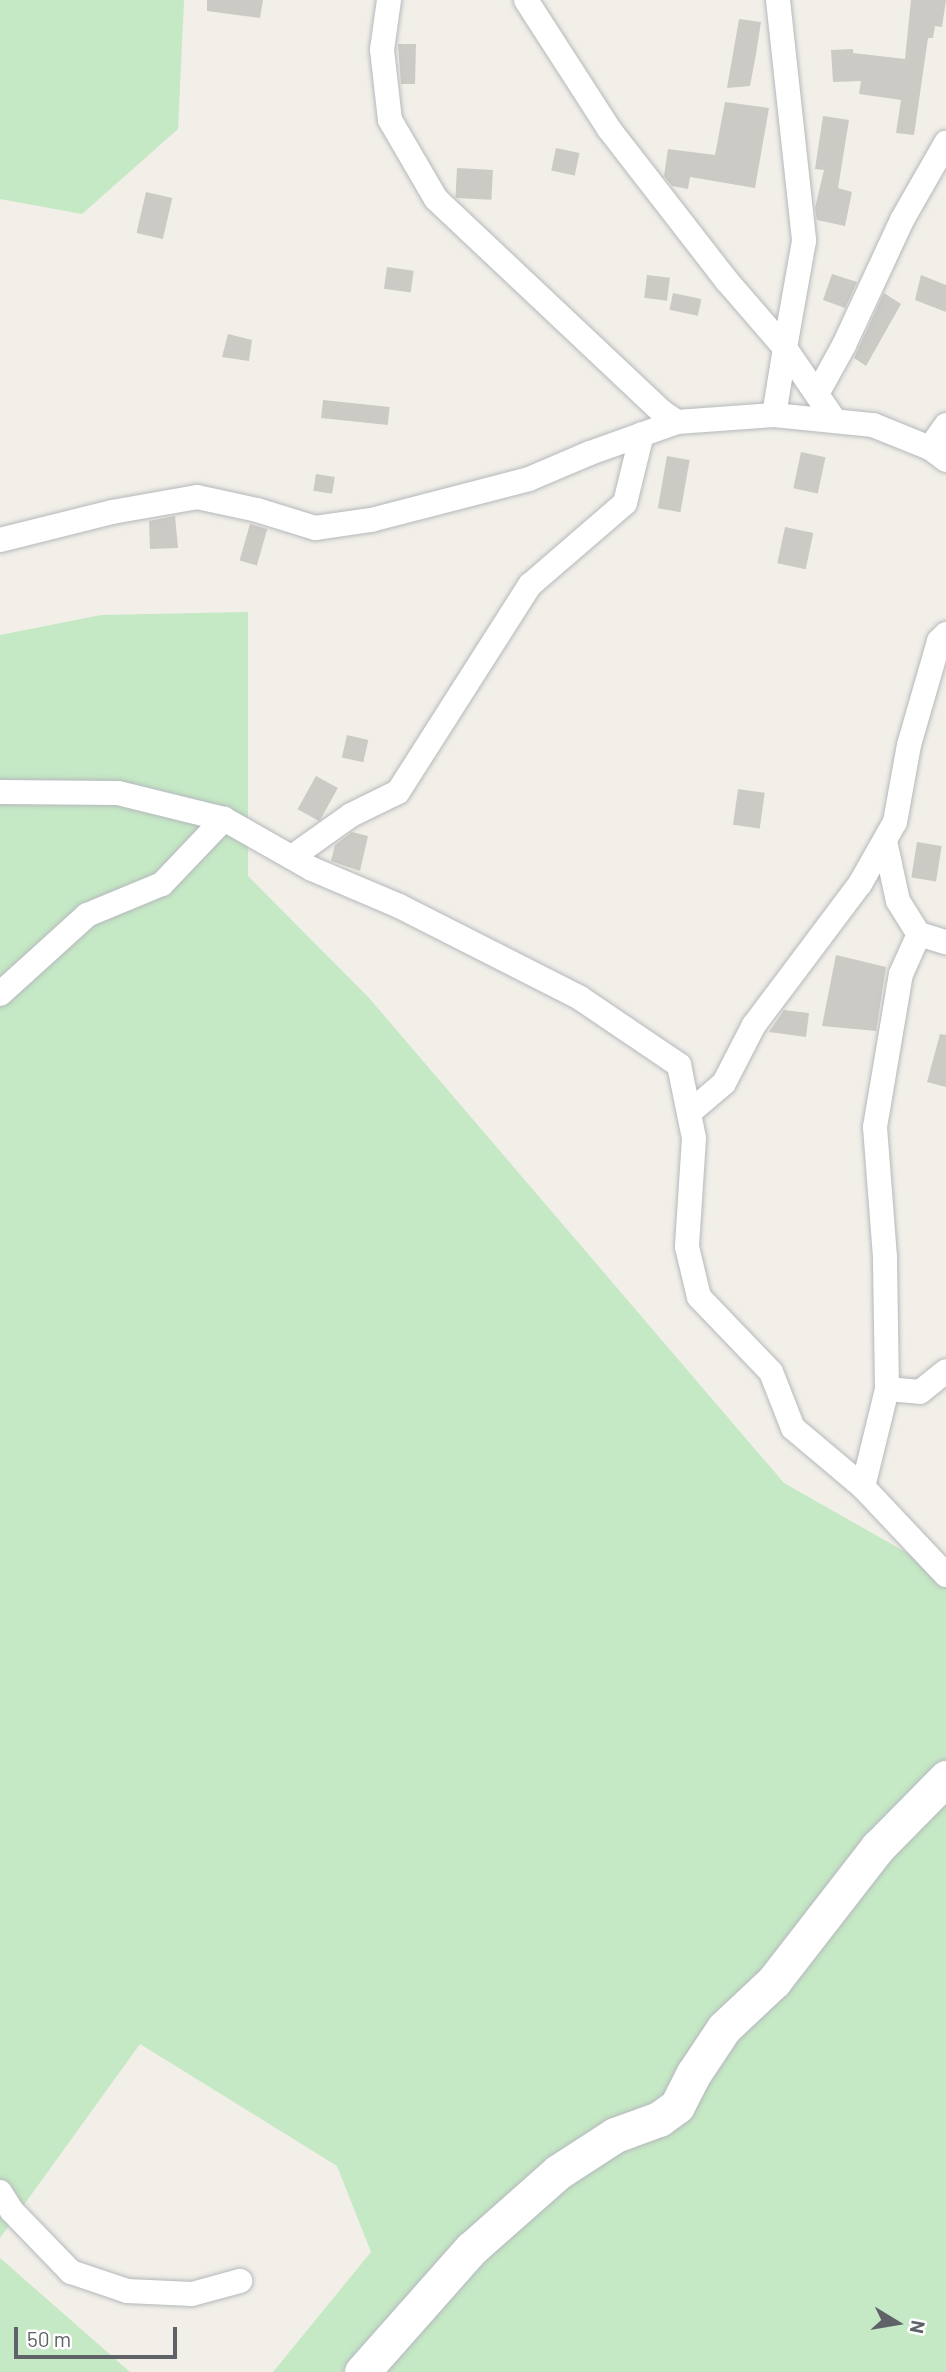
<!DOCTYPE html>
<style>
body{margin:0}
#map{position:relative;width:946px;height:2372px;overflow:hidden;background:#f1efe8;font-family:Barlow,sans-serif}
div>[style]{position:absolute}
.green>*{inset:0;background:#c5e8c5}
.building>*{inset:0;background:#cccac5;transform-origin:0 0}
.roads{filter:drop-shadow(0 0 2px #b5b8bc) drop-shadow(0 0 2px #b5b8bc)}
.street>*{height:24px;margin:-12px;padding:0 12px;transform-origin:12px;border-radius:12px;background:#fff}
.secondary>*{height:35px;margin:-17.5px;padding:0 17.5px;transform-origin:17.5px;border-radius:17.5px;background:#fff}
span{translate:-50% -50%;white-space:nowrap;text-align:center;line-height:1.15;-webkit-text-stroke:5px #fff;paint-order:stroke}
.north{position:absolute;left:862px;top:2288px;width:70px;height:70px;-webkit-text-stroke:5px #fff;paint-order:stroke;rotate:101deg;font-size:19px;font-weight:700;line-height:28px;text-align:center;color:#5f6368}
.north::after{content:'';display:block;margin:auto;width:24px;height:32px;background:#5f6368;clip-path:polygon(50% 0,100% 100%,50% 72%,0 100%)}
.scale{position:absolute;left:14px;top:2327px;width:163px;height:32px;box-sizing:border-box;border:4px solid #5f6368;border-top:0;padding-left:9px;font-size:21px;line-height:24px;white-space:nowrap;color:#5f6368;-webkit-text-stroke:5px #fff;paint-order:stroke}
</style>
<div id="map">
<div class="green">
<div style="clip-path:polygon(0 0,184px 0,178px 129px,82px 214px,0 199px)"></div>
<div style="clip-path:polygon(248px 612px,248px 876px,369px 998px,784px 1483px,946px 1575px,946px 2372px,273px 2372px,371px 2252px,337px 2166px,140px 2044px,0 2238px,0 635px,101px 615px)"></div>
<div style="clip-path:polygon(0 2258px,130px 2372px,0 2372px)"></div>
</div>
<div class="building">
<div style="clip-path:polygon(207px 0,263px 0,260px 18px,207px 11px)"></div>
<div style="clip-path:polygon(911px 0,946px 0,942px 27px,935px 26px,933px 38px,928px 38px,914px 135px,896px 133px,901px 100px,859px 94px,861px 81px,833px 82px,831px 50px,853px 49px,853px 53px,905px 59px)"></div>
<div style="clip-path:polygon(739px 19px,761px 22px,756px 54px,750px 86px,727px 88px)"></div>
<div style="clip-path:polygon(398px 44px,416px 44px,415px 84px,401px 84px)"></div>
<div style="clip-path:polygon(725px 102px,769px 108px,755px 188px,690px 177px,688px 189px,672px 186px,664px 176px,668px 149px,715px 155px)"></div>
<div style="clip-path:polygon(823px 116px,849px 120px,838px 188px,852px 192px,845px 226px,817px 220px,815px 208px,824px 170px,815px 169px)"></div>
<div style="left:556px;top:148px;width:24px;height:23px;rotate:12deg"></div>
<div style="left:457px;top:168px;width:36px;height:30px;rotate:3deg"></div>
<div style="left:146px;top:192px;width:27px;height:42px;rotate:13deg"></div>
<div style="left:387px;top:267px;width:27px;height:22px;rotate:8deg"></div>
<div style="clip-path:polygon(832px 274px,857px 282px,845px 308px,823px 300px)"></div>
<div style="left:647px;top:275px;width:23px;height:23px;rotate:7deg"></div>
<div style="clip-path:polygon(921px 275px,946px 285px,946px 312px,915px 300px)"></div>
<div style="left:673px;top:293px;width:29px;height:17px;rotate:12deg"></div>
<div style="clip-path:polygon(884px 293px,901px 304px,866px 366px,854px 358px)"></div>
<div style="clip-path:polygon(228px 334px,252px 340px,249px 361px,222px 357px)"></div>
<div style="left:323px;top:400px;width:67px;height:18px;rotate:6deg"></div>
<div style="left:801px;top:452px;width:25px;height:37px;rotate:12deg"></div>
<div style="left:667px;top:456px;width:23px;height:53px;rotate:10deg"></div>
<div style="left:316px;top:474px;width:19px;height:17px;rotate:9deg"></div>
<div style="clip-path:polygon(175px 516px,178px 548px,150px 549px,149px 521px)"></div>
<div style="left:250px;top:524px;width:18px;height:38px;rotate:16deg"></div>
<div style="left:785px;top:527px;width:29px;height:37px;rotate:12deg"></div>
<div style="left:347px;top:735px;width:22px;height:23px;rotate:13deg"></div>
<div style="left:316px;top:776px;width:25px;height:38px;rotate:29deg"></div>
<div style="left:738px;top:789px;width:27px;height:36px;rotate:8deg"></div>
<div style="clip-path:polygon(352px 832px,368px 836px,360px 871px,331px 861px,335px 845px)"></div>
<div style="left:917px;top:842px;width:25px;height:36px;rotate:9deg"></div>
<div style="clip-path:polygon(836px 955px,886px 967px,876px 1031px,822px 1026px)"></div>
<div style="clip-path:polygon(784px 1010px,809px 1013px,806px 1037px,769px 1032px)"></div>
<div style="clip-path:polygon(940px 1034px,946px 1035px,946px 1087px,927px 1082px)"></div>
</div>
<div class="roads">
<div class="street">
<div style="left:389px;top:0;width:50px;rotate:98deg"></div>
<div style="left:382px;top:50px;width:70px;rotate:83.5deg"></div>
<div style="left:390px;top:120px;width:91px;rotate:59.8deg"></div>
<div style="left:436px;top:199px;width:311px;rotate:43.3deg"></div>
<div style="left:662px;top:412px;width:18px;rotate:34deg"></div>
<div style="left:677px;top:422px;width:97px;rotate:-4.1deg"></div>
<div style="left:774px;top:415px;width:100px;rotate:5.8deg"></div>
<div style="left:873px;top:425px;width:61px;rotate:22deg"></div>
<div style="left:930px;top:448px;width:20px;rotate:37deg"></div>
<div style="left:526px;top:0;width:153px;rotate:57.2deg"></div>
<div style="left:609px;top:129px;width:192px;rotate:52.2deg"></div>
<div style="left:727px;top:281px;width:89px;rotate:49.1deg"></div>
<div style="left:785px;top:348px;width:68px;rotate:99.3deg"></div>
<div style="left:778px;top:0;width:242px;rotate:83.8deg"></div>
<div style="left:804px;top:241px;width:109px;rotate:100.1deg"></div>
<div style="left:785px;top:348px;width:88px;rotate:55.6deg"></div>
<div style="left:817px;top:394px;width:56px;rotate:-61.1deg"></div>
<div style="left:844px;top:345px;width:138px;rotate:-65.1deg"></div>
<div style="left:902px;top:220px;width:89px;rotate:-60.3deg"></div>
<div style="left:930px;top:448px;width:28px;rotate:-55deg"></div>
<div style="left:0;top:540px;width:115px;rotate:-14deg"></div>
<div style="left:112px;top:512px;width:86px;rotate:-10deg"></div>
<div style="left:197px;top:497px;width:61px;rotate:12.2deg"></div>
<div style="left:257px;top:510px;width:61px;rotate:17.2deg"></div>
<div style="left:315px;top:528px;width:57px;rotate:-8.1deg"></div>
<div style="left:371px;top:520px;width:163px;rotate:-14.5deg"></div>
<div style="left:529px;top:479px;width:66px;rotate:-23.1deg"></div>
<div style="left:590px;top:453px;width:92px;rotate:-19.6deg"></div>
<div style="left:0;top:792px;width:118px;rotate:0.5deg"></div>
<div style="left:118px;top:793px;width:109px;rotate:13.8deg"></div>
<div style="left:224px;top:819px;width:101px;rotate:29.6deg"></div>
<div style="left:312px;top:869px;width:95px;rotate:23deg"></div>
<div style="left:399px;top:906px;width:203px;rotate:26.9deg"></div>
<div style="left:580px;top:998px;width:120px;rotate:34.1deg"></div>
<div style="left:679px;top:1065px;width:75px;rotate:78.4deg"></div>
<div style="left:694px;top:1138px;width:109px;rotate:93.7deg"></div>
<div style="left:687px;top:1247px;width:51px;rotate:76.5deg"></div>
<div style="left:699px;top:1297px;width:104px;rotate:46.2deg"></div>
<div style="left:771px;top:1372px;width:60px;rotate:68.6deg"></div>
<div style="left:793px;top:1428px;width:92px;rotate:40.1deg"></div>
<div style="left:863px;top:1487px;width:121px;rotate:46.7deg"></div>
<div style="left:885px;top:841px;width:61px;rotate:77.8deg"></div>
<div style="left:898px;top:901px;width:39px;rotate:58deg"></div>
<div style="left:919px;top:934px;width:28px;rotate:17deg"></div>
<div style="left:292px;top:857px;width:72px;rotate:-35.4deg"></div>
<div style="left:351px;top:815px;width:52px;rotate:-26.1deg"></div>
<div style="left:398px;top:792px;width:246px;rotate:-57.5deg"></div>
<div style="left:530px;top:585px;width:125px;rotate:-40.8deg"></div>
<div style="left:625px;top:503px;width:71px;rotate:-76.2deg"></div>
<div style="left:0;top:994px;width:118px;rotate:-42.2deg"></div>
<div style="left:87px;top:915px;width:81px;rotate:-22.5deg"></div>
<div style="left:162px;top:884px;width:90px;rotate:-46.4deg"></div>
<div style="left:689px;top:1113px;width:46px;rotate:-40.6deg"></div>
<div style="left:724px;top:1083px;width:65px;rotate:-62.7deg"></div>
<div style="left:754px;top:1025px;width:176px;rotate:-53.1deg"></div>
<div style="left:860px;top:884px;width:71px;rotate:-60.6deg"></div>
<div style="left:895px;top:822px;width:78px;rotate:-79.7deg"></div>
<div style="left:909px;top:745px;width:108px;rotate:-73.9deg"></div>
<div style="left:939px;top:641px;width:10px;rotate:-45deg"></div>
<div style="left:887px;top:1389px;width:33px;rotate:5deg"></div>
<div style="left:920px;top:1392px;width:33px;rotate:-39deg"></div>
<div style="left:863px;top:1487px;width:101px;rotate:-76.2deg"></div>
<div style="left:887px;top:1389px;width:132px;rotate:-90.9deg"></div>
<div style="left:885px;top:1257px;width:130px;rotate:-94.4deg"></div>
<div style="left:875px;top:1127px;width:155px;rotate:-80.4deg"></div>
<div style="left:901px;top:974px;width:44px;rotate:-65.8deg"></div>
<div style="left:0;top:2192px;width:22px;rotate:58deg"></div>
<div style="left:12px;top:2211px;width:85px;rotate:46deg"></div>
<div style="left:71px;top:2272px;width:59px;rotate:18.7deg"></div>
<div style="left:127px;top:2291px;width:65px;rotate:2.6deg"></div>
<div style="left:192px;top:2294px;width:50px;rotate:-15.2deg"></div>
</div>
<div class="secondary">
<div style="left:362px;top:2372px;width:164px;rotate:-48.5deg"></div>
<div style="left:471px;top:2249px;width:116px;rotate:-41.5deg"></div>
<div style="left:558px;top:2172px;width:68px;rotate:-33deg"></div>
<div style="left:615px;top:2135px;width:47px;rotate:-20deg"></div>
<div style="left:659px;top:2119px;width:22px;rotate:-36deg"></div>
<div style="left:677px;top:2106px;width:37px;rotate:-63deg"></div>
<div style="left:694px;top:2073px;width:54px;rotate:-56.3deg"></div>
<div style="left:724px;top:2028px;width:69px;rotate:-43.2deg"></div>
<div style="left:774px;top:1981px;width:170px;rotate:-52.2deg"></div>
<div style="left:878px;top:1847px;width:97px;rotate:-45.4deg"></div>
</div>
</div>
<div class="north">N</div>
<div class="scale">50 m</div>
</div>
